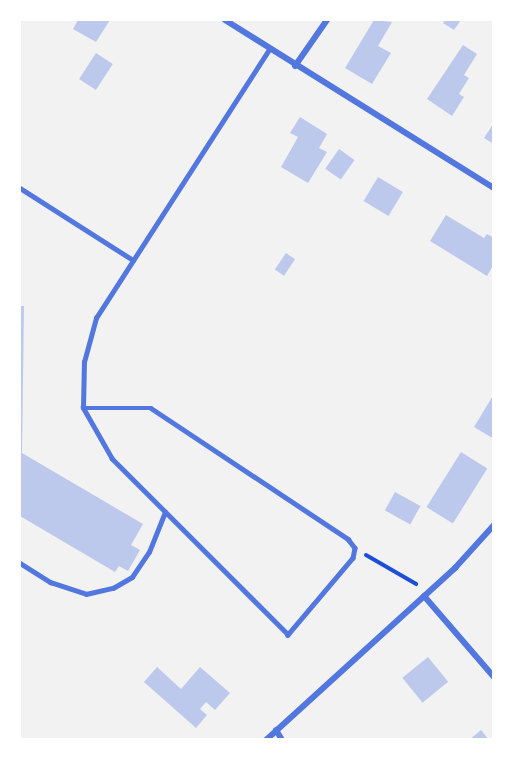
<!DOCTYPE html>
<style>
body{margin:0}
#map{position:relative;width:513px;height:759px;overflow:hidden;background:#f2f2f2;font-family:Quicksand,sans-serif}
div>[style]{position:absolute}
.building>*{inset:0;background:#bdc9ec;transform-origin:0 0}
.path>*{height:4px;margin:-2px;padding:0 2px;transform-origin:2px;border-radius:2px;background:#1d4ed8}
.service>*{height:4.5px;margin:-2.25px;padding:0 2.25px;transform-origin:2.25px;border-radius:2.25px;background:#5277de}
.minor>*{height:6px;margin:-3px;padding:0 3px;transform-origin:3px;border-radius:3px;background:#5277de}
span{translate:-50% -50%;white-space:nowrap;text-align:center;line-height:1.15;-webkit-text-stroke:4.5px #fff;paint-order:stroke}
.frame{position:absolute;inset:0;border:21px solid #fff;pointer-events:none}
</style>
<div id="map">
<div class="building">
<div style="clip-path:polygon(78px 20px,110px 20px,96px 42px,73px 29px)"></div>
<div style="clip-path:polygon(374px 20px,392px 22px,378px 46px,391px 53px,372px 84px,345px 68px)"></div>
<div style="clip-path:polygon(445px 20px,461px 20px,454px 30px,443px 23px)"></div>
<div style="clip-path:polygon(463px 45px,477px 54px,464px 75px,469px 78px,459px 94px,464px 97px,452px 116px,427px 99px)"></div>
<div style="left:96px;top:53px;width:20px;height:31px;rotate:33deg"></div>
<div style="clip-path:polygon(300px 117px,327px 134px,319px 148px,327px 152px,308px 183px,281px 167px,298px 137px,290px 133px)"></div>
<div style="clip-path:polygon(494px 123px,494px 144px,484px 138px)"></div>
<div style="left:339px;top:149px;width:19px;height:24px;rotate:35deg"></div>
<div style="left:378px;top:177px;width:29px;height:28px;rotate:31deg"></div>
<div style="clip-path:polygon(446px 215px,484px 238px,487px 234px,494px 238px,494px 264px,487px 276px,430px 241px)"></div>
<div style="left:286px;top:253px;width:11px;height:20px;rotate:34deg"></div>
<div style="clip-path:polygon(20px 306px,24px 306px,22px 453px,143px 524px,131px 545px,140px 550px,128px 571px,119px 566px,115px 572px,20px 516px)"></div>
<div style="clip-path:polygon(494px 394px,494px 439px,474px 427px)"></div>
<div style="left:461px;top:452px;width:31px;height:65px;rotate:32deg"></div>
<div style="left:395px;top:492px;width:29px;height:21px;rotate:29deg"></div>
<div style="left:428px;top:657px;width:32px;height:33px;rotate:51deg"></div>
<div style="clip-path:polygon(157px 667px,181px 689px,200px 667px,230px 693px,215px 710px,206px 702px,200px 709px,207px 715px,196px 728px,144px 682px)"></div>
<div style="clip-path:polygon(481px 730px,489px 740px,469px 740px)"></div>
</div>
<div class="path">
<div style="left:366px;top:555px;width:58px;rotate:30.1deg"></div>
</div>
<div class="service">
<div style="left:20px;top:188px;width:134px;rotate:32.5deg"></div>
<div style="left:83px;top:408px;width:68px"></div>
<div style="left:151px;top:408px;width:237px;rotate:33.6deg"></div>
<div style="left:348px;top:539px;width:11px;rotate:52deg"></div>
<div style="left:355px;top:548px;width:10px;rotate:101deg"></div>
<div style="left:353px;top:558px;width:101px;rotate:130.2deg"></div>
<div style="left:288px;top:635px;width:249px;rotate:-135deg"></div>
<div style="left:112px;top:459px;width:59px;rotate:-119.6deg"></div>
<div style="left:83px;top:408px;width:46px;rotate:-88.8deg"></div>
<div style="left:84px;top:362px;width:46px;rotate:-74.7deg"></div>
<div style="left:96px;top:318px;width:319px;rotate:-57.2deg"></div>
<div style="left:20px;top:563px;width:36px;rotate:32deg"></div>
<div style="left:50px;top:582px;width:38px;rotate:18deg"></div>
<div style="left:86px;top:594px;width:28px;rotate:-13deg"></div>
<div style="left:113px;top:588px;width:22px;rotate:-30deg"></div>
<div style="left:132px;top:577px;width:30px;rotate:-56deg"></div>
<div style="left:149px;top:552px;width:43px;rotate:-68.2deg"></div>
</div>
<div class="minor">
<div style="left:225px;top:20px;width:317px;rotate:32deg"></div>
<div style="left:295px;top:66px;width:56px;rotate:-55.2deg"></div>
<div style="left:424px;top:596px;width:107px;rotate:49.2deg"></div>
<div style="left:276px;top:730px;width:12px;rotate:59deg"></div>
<div style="left:266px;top:740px;width:256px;rotate:-42.3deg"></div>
<div style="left:455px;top:568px;width:58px;rotate:-47.8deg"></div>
</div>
<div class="frame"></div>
</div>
